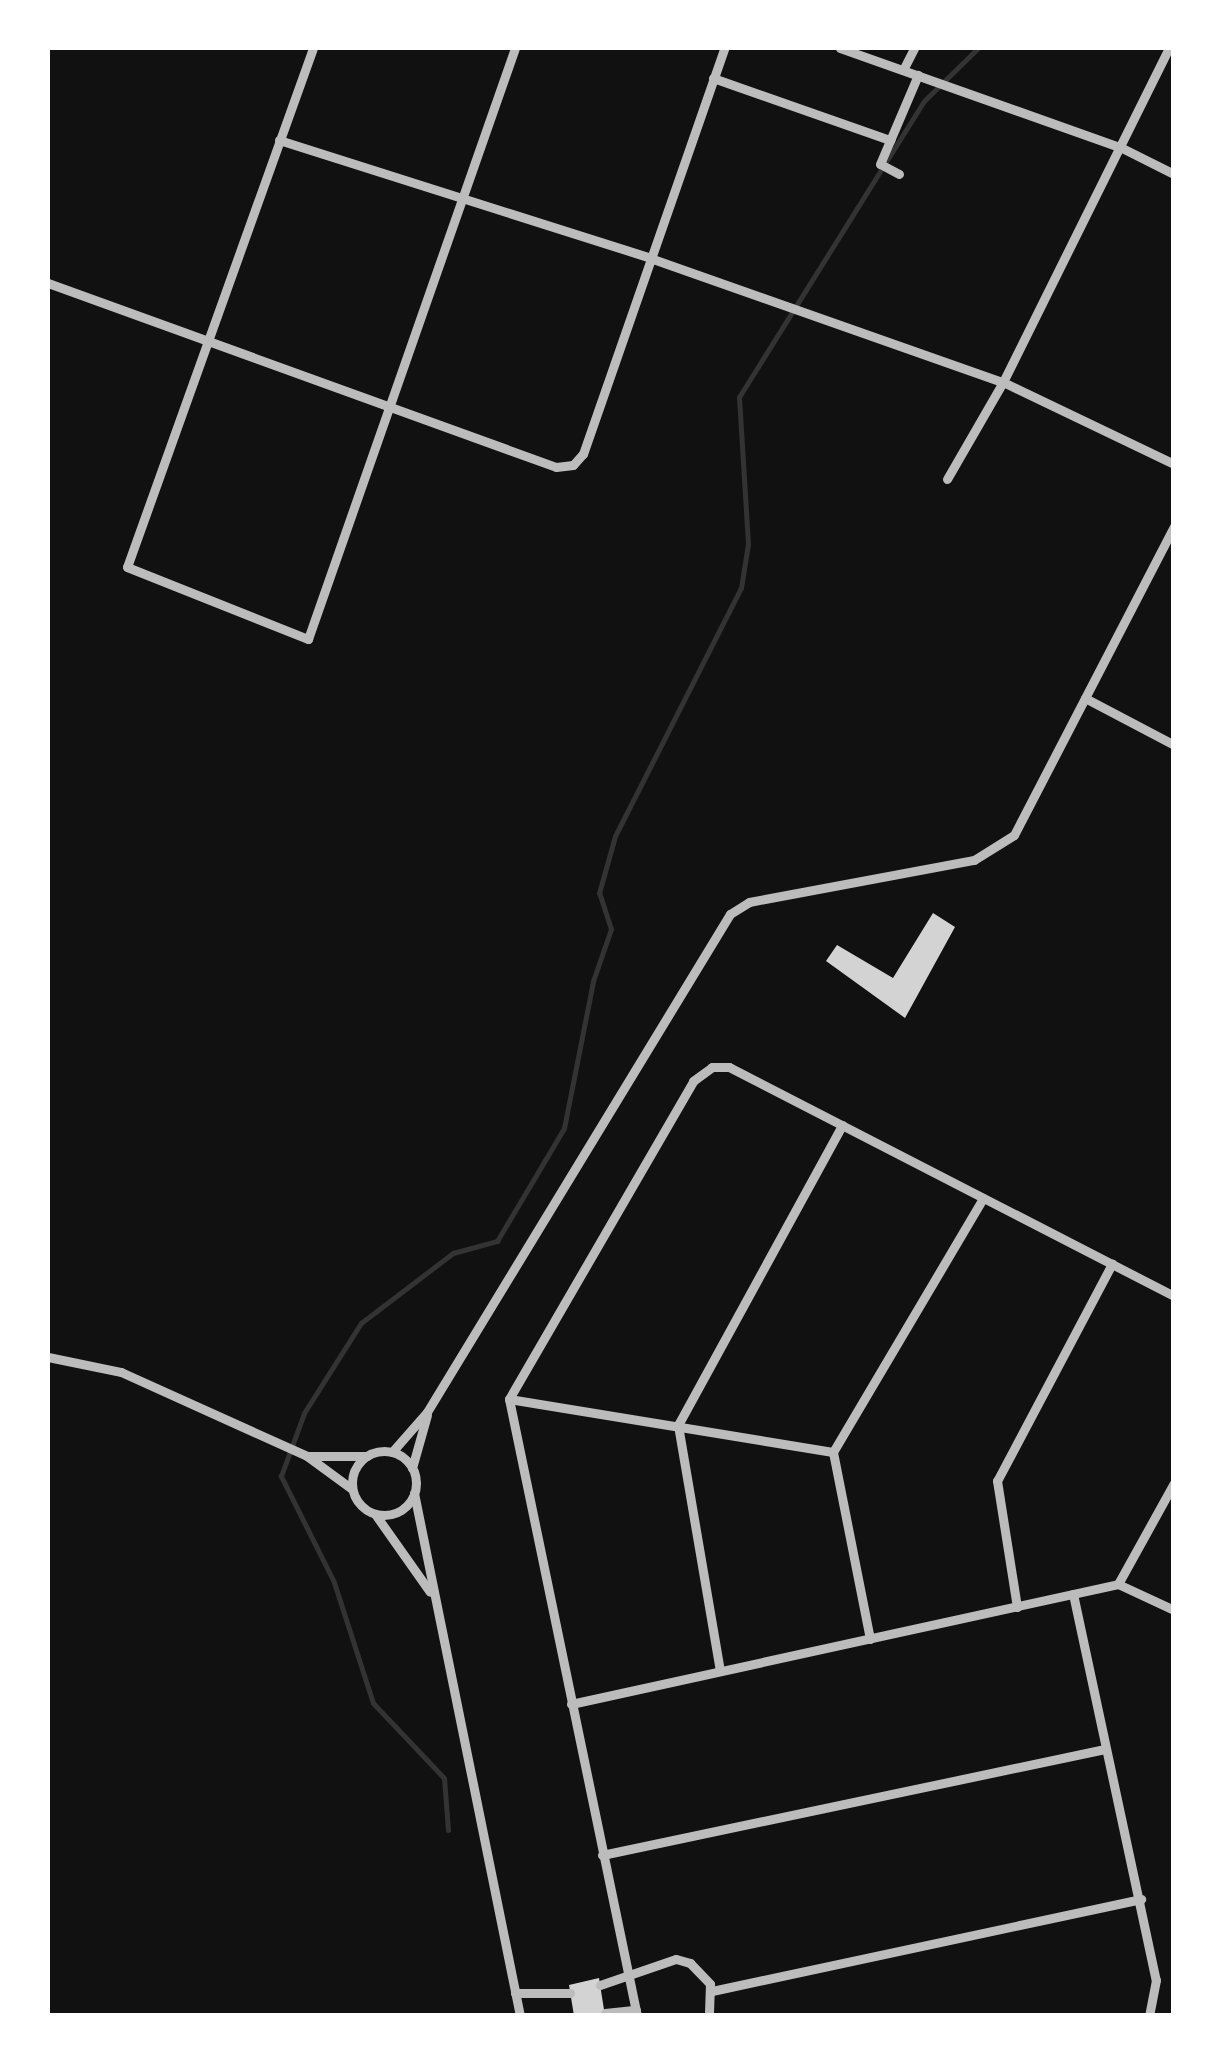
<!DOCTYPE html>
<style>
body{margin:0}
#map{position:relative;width:1221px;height:2063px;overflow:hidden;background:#111;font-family:"Space Grotesk",sans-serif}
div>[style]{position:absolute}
.stream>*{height:5px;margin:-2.5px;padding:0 2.5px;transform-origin:2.5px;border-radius:2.5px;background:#333}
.building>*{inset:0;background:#d3d3d3}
.minor>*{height:9px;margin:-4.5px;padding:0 4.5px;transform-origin:4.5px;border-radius:4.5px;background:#bcbcbc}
.minor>.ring{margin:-4.5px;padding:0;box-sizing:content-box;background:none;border:9px solid #bcbcbc;border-radius:50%}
span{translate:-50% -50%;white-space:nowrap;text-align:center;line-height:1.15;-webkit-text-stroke:9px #fff;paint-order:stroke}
.frame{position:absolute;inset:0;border:50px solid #fff;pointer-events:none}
</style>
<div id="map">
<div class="stream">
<div style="left:448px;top:1830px;width:52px;rotate:-94.4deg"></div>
<div style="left:444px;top:1778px;width:103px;rotate:-133.4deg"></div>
<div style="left:373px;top:1703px;width:127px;rotate:-107.9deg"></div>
<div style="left:334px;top:1582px;width:119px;rotate:-116.6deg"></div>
<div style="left:281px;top:1476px;width:67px;rotate:-69.9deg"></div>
<div style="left:304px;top:1413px;width:107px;rotate:-57.7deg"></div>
<div style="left:361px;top:1323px;width:116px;rotate:-37.3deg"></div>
<div style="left:453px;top:1253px;width:46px;rotate:-15.3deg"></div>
<div style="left:497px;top:1241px;width:131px;rotate:-59.3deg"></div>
<div style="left:564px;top:1128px;width:150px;rotate:-78.8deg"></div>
<div style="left:593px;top:981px;width:55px;rotate:-70.9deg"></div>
<div style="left:611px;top:929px;width:38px;rotate:-108deg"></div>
<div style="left:599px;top:893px;width:59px;rotate:-74.3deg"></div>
<div style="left:615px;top:836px;width:278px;rotate:-63.1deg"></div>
<div style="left:741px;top:588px;width:45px;rotate:-81deg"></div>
<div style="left:748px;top:544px;width:147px;rotate:-93.5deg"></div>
<div style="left:739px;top:397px;width:349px;rotate:-58deg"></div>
<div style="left:924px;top:101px;width:76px;rotate:-44.5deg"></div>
</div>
<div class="building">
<div style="clip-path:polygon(933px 913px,955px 927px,905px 1018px,826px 961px,837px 945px,893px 978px)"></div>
<div style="clip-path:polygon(599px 1978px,605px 2016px,574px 2016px,569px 1985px)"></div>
</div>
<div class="minor">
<div style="left:313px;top:48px;width:551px;rotate:109.72deg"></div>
<div style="left:127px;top:567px;width:195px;rotate:21.7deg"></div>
<div style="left:308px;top:639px;width:626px;rotate:-70.7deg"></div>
<div style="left:840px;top:48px;width:297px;rotate:19.5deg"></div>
<div style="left:1120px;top:147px;width:60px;rotate:26.6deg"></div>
<div style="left:903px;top:70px;width:25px;rotate:-63deg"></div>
<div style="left:713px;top:78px;width:188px;rotate:19.3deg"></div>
<div style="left:279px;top:140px;width:389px;rotate:17.6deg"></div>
<div style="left:650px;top:258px;width:374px;rotate:19.4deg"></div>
<div style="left:1003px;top:382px;width:190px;rotate:25.6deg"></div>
<div style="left:899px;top:174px;width:21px;rotate:-152deg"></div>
<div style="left:880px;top:164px;width:97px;rotate:-66.9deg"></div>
<div style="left:48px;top:283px;width:540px;rotate:19.91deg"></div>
<div style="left:556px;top:467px;width:17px;rotate:-7deg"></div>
<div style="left:573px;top:465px;width:15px;rotate:-48deg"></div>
<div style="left:583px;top:454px;width:430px;rotate:-70.8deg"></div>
<div style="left:947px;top:479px;width:112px;rotate:-60deg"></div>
<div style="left:1003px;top:382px;width:373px;rotate:-63.6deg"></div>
<div style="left:1085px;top:698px;width:101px;rotate:27.8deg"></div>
<div style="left:48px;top:1357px;width:75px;rotate:11.6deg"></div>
<div style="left:121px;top:1372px;width:204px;rotate:24.3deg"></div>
<div style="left:307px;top:1456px;width:56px;rotate:36.3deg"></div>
<div style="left:509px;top:1399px;width:328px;rotate:9.3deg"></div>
<div class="ring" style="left:352px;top:1451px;width:55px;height:55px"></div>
<div style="left:392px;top:1452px;width:53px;rotate:-48.8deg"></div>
<div style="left:427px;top:1412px;width:583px;rotate:-58.68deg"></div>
<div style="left:730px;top:914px;width:22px;rotate:-32deg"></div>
<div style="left:749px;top:902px;width:229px;rotate:-10.6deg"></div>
<div style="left:974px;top:860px;width:47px;rotate:-32deg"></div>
<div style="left:1014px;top:835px;width:348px;rotate:-62.6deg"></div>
<div style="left:310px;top:1456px;width:57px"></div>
<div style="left:412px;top:1468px;width:55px;rotate:-74.2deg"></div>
<div style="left:414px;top:1493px;width:534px;rotate:78.54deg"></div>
<div style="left:375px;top:1514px;width:95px;rotate:54.8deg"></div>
<div style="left:1118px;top:1584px;width:115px;rotate:-61deg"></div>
<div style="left:1073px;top:1594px;width:395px;rotate:77.9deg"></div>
<div style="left:1156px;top:1980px;width:37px;rotate:101deg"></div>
<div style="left:1017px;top:1607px;width:128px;rotate:-99deg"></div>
<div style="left:997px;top:1481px;width:246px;rotate:-62.1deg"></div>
<div style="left:870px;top:1639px;width:191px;rotate:-101.2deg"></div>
<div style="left:833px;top:1452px;width:295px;rotate:-59.4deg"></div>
<div style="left:720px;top:1671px;width:250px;rotate:-99.7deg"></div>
<div style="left:678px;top:1425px;width:342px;rotate:-61.3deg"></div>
<div style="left:571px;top:1704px;width:560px;rotate:-12.37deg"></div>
<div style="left:1118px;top:1584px;width:62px;rotate:24.9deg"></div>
<div style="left:602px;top:1855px;width:514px;rotate:-11.9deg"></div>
<div style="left:600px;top:1985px;width:80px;rotate:-18.9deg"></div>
<div style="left:676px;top:1959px;width:15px;rotate:16deg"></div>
<div style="left:690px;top:1963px;width:29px;rotate:46deg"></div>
<div style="left:710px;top:1984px;width:32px;rotate:92deg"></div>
<div style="left:712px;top:1991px;width:439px;rotate:-12.1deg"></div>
<div style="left:515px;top:1993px;width:55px"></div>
<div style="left:605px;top:2013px;width:31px;rotate:-6deg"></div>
<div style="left:637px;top:2016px;width:630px;rotate:-101.72deg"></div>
<div style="left:509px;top:1399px;width:367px;rotate:-59.9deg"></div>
<div style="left:693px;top:1081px;width:24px;rotate:-36deg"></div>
<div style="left:712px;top:1067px;width:17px"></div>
<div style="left:729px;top:1067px;width:500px;rotate:27.23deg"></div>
</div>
<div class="frame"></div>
</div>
